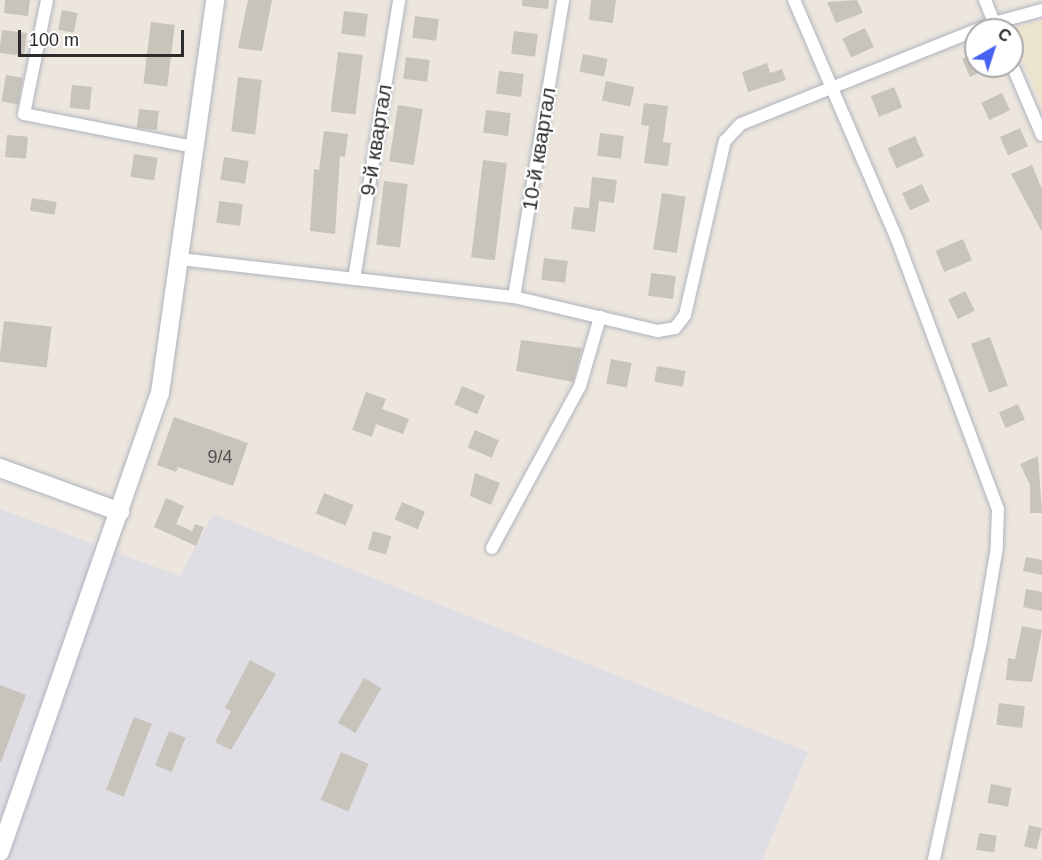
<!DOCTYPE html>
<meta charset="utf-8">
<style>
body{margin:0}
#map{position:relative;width:1042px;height:860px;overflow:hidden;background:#ece6de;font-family:Arial,sans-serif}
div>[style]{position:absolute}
.industrial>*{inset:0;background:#e0dee5}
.education>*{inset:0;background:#ede4ce}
.building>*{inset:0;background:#c8c4bc;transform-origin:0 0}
.roads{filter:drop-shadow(0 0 2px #b1b4be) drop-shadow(0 0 2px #b1b4be)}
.street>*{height:12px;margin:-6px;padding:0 6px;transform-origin:6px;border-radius:6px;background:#fff}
.secondary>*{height:18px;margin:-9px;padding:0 9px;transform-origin:9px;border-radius:9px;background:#fff}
span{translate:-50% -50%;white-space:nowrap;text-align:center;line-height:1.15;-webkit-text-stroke:4.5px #fff;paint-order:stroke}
.number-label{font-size:18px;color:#52514f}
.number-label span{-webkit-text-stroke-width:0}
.street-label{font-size:21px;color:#2b2b2b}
.north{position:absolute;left:964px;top:18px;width:60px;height:60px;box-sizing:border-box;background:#fff;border:2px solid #aaa;border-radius:50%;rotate:39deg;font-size:16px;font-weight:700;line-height:24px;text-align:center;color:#2b2b2b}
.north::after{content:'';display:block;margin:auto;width:21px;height:27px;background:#4762f0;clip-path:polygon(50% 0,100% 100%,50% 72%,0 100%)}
.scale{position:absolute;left:18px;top:30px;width:166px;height:27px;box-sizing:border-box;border:3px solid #2b2b2b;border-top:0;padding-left:8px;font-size:18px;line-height:21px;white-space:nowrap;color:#2b2b2b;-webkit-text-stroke:4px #fff;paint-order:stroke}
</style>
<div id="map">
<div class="industrial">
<div style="clip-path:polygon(0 509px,180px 576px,213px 514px,808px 752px,762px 860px,0 860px)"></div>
</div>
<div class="education">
<div style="clip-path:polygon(1042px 21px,1042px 105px,1009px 28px)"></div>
</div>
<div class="building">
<div style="clip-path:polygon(5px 0,30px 0,28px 16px,4px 13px)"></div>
<div style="clip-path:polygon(248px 0,272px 0,262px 51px,238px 48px)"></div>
<div style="clip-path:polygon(522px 0,549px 0,548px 9px,522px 6px)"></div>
<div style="clip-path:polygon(591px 0,616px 0,613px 23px,589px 20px)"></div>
<div style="clip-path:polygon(857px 0,863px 13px,836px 23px,827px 2px)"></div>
<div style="left:62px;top:10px;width:16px;height:20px;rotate:11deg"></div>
<div style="left:344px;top:11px;width:24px;height:23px;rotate:7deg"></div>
<div style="left:415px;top:16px;width:24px;height:22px;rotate:7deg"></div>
<div style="left:151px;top:22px;width:24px;height:62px;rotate:7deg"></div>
<div style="left:865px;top:28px;width:21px;height:25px;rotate:65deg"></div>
<div style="left:2px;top:30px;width:25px;height:23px;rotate:7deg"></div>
<div style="left:514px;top:31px;width:24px;height:23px;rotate:7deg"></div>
<div style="left:338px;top:52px;width:25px;height:60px;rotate:7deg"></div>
<div style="clip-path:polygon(976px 52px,976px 66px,993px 66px,970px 77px,962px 59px)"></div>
<div style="left:583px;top:54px;width:25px;height:18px;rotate:11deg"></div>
<div style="left:406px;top:57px;width:24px;height:22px;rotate:7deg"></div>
<div style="clip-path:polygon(767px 63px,770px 73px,782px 69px,786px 80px,748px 92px,742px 72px)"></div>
<div style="left:499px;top:71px;width:25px;height:23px;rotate:7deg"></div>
<div style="left:6px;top:75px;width:17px;height:27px;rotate:10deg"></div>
<div style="left:238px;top:77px;width:24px;height:55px;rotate:7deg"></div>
<div style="left:606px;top:81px;width:29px;height:20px;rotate:12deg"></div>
<div style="left:72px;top:85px;width:20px;height:23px;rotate:6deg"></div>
<div style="left:894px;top:87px;width:22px;height:25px;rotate:68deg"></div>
<div style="left:1002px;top:93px;width:19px;height:23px;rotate:65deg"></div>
<div style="clip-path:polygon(644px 103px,668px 106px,663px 142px,671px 143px,668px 166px,644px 163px,649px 126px,641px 125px)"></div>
<div style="left:398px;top:105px;width:25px;height:57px;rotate:9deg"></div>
<div style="left:139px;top:109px;width:20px;height:19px;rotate:6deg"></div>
<div style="left:486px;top:110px;width:25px;height:23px;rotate:7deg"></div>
<div style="left:1020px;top:128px;width:20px;height:22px;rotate:66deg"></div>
<div style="clip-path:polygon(324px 131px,348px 134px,345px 157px,340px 156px,335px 234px,310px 231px,314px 169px,319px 170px)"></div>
<div style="left:600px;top:133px;width:24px;height:23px;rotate:7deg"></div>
<div style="left:7px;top:135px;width:21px;height:22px;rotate:5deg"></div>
<div style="left:915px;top:136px;width:22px;height:30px;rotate:66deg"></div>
<div style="left:134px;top:154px;width:24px;height:23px;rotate:9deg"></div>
<div style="left:224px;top:157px;width:25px;height:23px;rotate:9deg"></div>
<div style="left:483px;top:160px;width:24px;height:98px;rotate:7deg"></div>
<div style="clip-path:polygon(1032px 165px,1042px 189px,1042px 232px,1011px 174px)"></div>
<div style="clip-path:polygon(592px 177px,617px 180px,614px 203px,599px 201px,595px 232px,571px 229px,574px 207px,589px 208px)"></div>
<div style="left:384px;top:181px;width:24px;height:64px;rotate:7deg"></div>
<div style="left:922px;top:184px;width:19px;height:22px;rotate:65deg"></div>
<div style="left:662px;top:193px;width:24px;height:57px;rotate:9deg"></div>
<div style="left:32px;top:198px;width:25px;height:13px;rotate:9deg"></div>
<div style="left:219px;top:201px;width:24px;height:22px;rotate:7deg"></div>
<div style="left:963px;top:239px;width:23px;height:30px;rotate:67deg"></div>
<div style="left:544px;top:258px;width:24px;height:22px;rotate:7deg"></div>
<div style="left:651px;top:273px;width:25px;height:23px;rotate:7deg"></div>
<div style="left:965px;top:291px;width:22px;height:19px;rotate:63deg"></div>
<div style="left:4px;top:321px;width:48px;height:41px;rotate:7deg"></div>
<div style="left:990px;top:337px;width:52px;height:20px;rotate:70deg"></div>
<div style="clip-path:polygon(521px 340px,582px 348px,573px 382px,516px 371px)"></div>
<div style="left:611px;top:359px;width:21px;height:25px;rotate:11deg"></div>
<div style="left:657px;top:366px;width:29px;height:16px;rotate:10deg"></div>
<div style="left:462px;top:386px;width:25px;height:20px;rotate:23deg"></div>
<div style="clip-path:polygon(366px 392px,386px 399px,382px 409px,409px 419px,403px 434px,376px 424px,372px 437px,352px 430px)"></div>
<div style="left:1018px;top:404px;width:17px;height:21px;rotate:66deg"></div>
<div style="clip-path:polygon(174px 417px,248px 443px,233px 486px,178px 467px,176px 472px,157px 465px)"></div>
<div style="left:475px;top:430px;width:26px;height:19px;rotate:23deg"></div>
<div style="clip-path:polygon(1038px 456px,1042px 513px,1030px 513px,1030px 485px,1020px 464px)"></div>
<div style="clip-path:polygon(475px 473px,500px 483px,491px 505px,470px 496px)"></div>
<div style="left:324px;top:493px;width:32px;height:22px;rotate:22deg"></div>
<div style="clip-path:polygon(166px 498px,184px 506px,176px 524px,192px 531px,195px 524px,204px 527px,196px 546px,154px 527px)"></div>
<div style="left:402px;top:502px;width:25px;height:19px;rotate:23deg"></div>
<div style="left:373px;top:531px;width:19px;height:19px;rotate:16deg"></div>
<div style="clip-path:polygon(1026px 557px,1042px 560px,1042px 575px,1023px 571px)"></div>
<div style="clip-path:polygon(1026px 589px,1042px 592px,1042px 611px,1023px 607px)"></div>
<div style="clip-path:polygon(1022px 626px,1042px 630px,1032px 682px,1006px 680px,1008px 658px,1015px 659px)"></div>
<div style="clip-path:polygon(250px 660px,276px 674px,231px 750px,215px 742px,231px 711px,225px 708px)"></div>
<div style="left:364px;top:678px;width:20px;height:52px;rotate:30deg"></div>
<div style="clip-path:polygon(0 685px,26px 695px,1px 762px,0 762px)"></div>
<div style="left:999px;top:703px;width:26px;height:22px;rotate:7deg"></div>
<div style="left:134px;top:717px;width:19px;height:78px;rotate:21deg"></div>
<div style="left:169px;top:731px;width:18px;height:37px;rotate:22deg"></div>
<div style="left:341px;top:752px;width:30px;height:52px;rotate:23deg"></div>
<div style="left:991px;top:784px;width:21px;height:19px;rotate:11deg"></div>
<div style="left:1029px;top:825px;width:13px;height:22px;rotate:13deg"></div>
<div style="left:979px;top:833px;width:18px;height:17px;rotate:9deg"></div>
</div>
<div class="roads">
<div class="street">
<div style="left:47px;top:0;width:116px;rotate:101.4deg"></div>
<div style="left:24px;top:114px;width:173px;rotate:11deg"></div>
<div style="left:794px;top:0;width:263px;rotate:66.7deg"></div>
<div style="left:898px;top:242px;width:285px;rotate:69.5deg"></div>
<div style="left:998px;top:509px;width:38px;rotate:92deg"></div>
<div style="left:997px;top:547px;width:96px;rotate:99.6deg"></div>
<div style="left:981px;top:642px;width:223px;rotate:102.2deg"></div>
<div style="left:985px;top:0;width:31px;rotate:68deg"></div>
<div style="left:1012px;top:65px;width:76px;rotate:66.8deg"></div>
<div style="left:179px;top:259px;width:337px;rotate:6.5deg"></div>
<div style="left:514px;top:297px;width:148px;rotate:13.3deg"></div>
<div style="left:658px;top:331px;width:17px;rotate:-10deg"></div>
<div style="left:675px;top:328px;width:16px;rotate:-52deg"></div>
<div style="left:685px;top:315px;width:179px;rotate:-77.1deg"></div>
<div style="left:725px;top:141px;width:23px;rotate:-47deg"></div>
<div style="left:741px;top:124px;width:272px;rotate:-21.8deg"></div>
<div style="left:994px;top:23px;width:50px;rotate:-15.2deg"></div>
<div style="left:354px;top:279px;width:283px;rotate:-80.8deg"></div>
<div style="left:514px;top:297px;width:301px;rotate:-80.6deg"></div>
<div style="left:492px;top:548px;width:184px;rotate:-61.5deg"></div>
<div style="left:580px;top:386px;width:72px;rotate:-73.8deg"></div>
</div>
<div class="secondary">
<div style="left:0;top:468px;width:128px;rotate:20.1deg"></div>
<div style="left:0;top:852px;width:486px;rotate:-70.8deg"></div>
<div style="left:160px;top:393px;width:397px;rotate:-82deg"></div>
</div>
</div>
<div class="number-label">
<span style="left:220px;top:457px">9/4</span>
</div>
<div class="street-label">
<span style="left:376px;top:140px;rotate:-81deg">9-й квартал</span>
<span style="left:539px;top:149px;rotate:-81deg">10-й квартал</span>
</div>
<div class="north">С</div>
<div class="scale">100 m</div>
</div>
